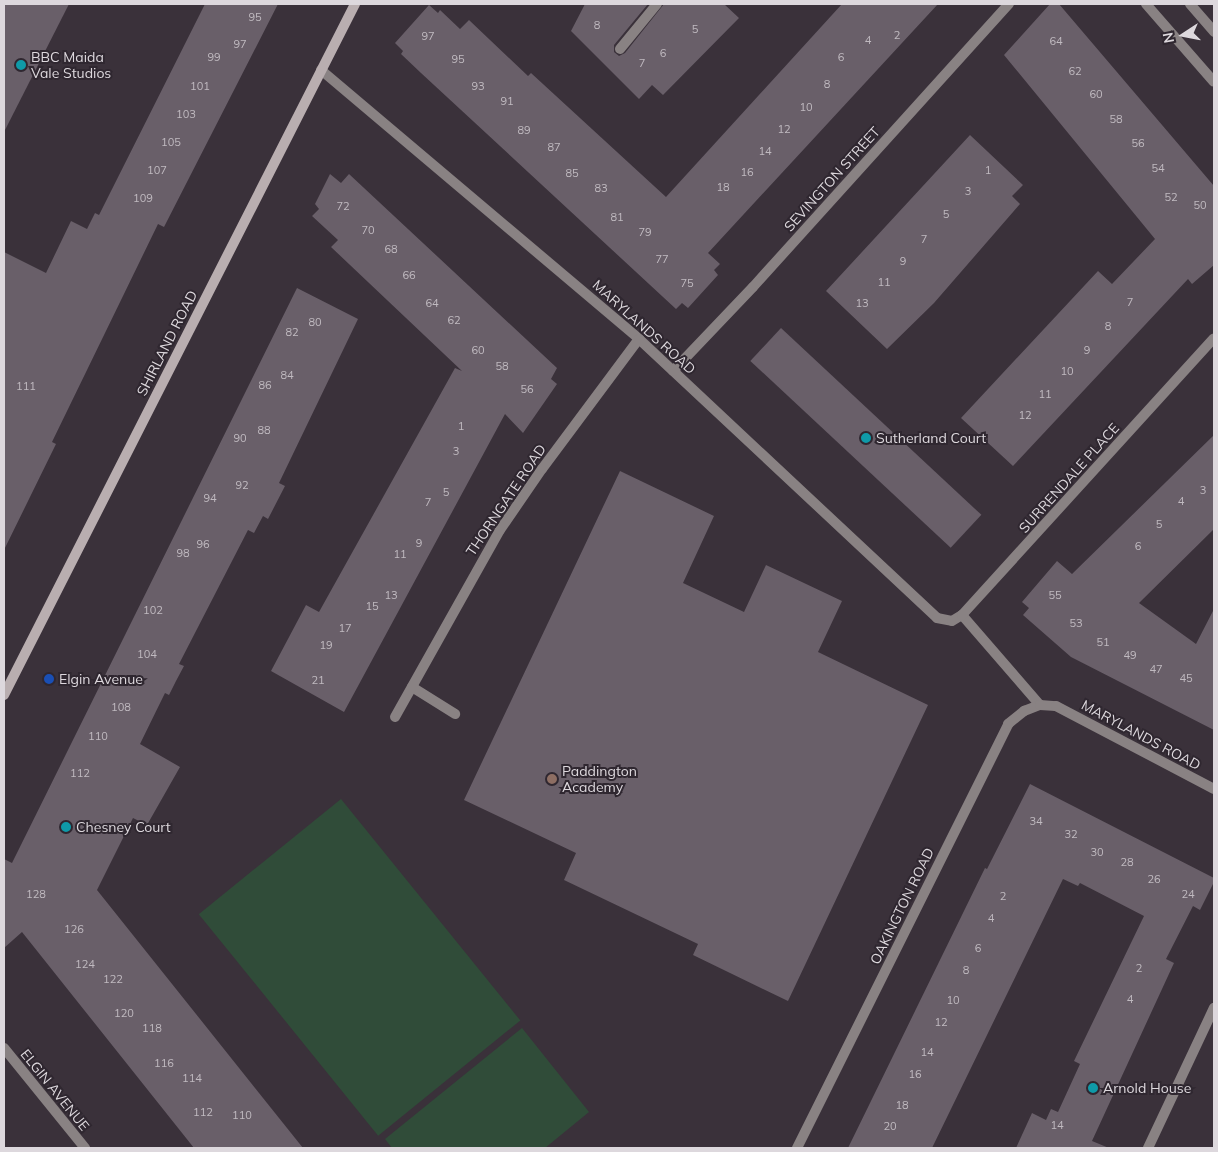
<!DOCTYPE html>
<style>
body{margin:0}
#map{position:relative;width:1218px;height:1152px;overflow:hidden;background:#3a313a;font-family:Mulish,sans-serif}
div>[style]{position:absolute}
.green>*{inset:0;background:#304c39;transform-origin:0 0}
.building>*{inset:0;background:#695f69;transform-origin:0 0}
.pedestrian>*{height:10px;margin:-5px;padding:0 5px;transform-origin:5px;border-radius:5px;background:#898283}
.minor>*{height:10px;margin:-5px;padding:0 5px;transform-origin:5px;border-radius:5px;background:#898283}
.tertiary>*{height:10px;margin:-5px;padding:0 5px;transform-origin:5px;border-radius:5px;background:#898283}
.secondary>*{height:10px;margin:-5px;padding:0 5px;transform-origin:5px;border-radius:5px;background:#b9aeb0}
.dots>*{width:14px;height:14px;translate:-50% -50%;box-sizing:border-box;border:2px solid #2f2730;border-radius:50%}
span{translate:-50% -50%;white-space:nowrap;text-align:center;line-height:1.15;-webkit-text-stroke:4px #2f2730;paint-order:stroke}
.number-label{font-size:11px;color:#c0bac0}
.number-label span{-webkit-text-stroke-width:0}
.poi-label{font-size:14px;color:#ddd8dd}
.left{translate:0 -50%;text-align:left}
.street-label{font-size:14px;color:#ddd8dd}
.frame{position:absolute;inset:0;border:5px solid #ddd8dd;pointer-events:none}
.north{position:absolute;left:1158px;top:10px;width:50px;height:50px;-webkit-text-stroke:4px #2f2730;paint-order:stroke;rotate:259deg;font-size:14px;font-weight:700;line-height:20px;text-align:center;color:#ddd8dd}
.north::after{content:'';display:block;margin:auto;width:18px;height:22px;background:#ddd8dd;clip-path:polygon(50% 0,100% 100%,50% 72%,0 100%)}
</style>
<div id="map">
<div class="green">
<div style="left:341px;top:799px;width:285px;height:183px;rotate:51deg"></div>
<div style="clip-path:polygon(522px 1028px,589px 1112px,545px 1148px,392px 1148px,385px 1139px)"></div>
</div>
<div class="building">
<div style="clip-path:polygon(4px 4px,69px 4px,4px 132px)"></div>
<div style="clip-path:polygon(205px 4px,278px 4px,164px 227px,158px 224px,52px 442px,56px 444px,4px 550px,4px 252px,46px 273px,71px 221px,87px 229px,95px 213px,99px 215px)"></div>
<div style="clip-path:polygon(585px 4px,648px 4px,614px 45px,614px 52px,619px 56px,625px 53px,664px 4px,724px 4px,739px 18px,663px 95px,652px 85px,639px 99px,571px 31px)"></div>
<div style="clip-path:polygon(842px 4px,938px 4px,708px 253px,720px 264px,714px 270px,718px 275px,688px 308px,682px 303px,676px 309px,421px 73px,401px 54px,403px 51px,395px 43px,429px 5px,438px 13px,440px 10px,460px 29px,469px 20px,528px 76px,531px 73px,666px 197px)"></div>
<div style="clip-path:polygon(1050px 4px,1059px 4px,1214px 186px,1214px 265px,1192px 284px,1188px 279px,1013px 466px,961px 418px,1098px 271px,1112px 284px,1155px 239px,1004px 55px)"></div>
<div style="clip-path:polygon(970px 135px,1023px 185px,1012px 196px,1020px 204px,934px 303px,887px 349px,826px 291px)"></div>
<div style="clip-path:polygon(330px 174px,341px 183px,349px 174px,557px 368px,551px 379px,557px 384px,523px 433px,505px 414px,344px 712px,271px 671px,306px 605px,319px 612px,455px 368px,462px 371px,331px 247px,338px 240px,312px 216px,319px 209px,315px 204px)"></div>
<div style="clip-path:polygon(297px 288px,358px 319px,279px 483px,285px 486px,268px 519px,263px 516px,254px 533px,248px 530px,179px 664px,184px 666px,176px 681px,169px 695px,165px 693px,140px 744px,180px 767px,147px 825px,133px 818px,97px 890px,303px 1148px,194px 1148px,22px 932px,4px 948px,4px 859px,12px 863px)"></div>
<div style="left:781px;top:328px;width:274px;height:45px;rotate:43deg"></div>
<div style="clip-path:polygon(1214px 435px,1214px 529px,1139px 603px,1196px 644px,1214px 609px,1214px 730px,1071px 657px,1023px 615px,1029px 608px,1022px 602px,1057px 561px,1072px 574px)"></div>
<div style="clip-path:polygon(620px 471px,714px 516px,683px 583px,744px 612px,766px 565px,842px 601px,818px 652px,928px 705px,788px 1001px,693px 955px,698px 944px,564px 880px,576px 853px,464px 800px)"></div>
<div style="clip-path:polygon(1030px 784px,1214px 878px,1214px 882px,1200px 910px,1193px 906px,1166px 959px,1174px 963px,1092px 1141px,1109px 1148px,1016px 1148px,1032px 1113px,1046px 1120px,1051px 1109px,1058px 1112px,1080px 1064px,1074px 1061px,1144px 916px,1080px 883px,1078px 886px,1063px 879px,932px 1148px,848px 1148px,985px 868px,987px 869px)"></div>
</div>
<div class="pedestrian">
<div style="left:962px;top:615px;width:119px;rotate:49.1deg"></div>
</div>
<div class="minor">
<div style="left:620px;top:49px;width:58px;rotate:-50.6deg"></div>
<div style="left:321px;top:70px;width:417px;rotate:40.2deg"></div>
<div style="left:639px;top:339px;width:408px;rotate:43.1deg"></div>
<div style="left:937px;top:618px;width:15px;rotate:11deg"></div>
<div style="left:952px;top:621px;width:12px;rotate:-31deg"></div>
<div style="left:962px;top:615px;width:374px;rotate:-47.7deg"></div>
<div style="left:673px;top:371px;width:116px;rotate:-46.4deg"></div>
<div style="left:753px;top:287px;width:382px;rotate:-47.9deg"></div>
<div style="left:412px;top:687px;width:51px;rotate:32.1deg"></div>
<div style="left:395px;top:717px;width:214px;rotate:-60.7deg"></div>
<div style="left:500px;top:530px;width:74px;rotate:-55.5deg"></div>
<div style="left:542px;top:469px;width:162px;rotate:-53.3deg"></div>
<div style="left:797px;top:1148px;width:474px;rotate:-63.5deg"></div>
<div style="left:1008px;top:724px;width:21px;rotate:-39deg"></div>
<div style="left:1024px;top:711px;width:17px;rotate:-21deg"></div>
<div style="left:1040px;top:705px;width:16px;rotate:4deg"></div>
<div style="left:1056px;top:706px;width:178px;rotate:27.7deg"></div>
<div style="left:1148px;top:1148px;width:155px;rotate:-64.8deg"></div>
</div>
<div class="tertiary">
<div style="left:1146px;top:4px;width:103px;rotate:48.9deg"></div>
<div style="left:1190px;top:4px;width:37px;rotate:49deg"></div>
<div style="left:4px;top:1048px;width:129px;rotate:51deg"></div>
</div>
<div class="secondary">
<div style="left:4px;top:695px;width:775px;rotate:-63.07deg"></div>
</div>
<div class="dots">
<div style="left:21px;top:65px;background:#0f9aa8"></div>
<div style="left:866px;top:438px;background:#0f9aa8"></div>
<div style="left:49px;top:679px;background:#1a4fb4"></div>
<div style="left:552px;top:779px;background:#8d6e63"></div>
<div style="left:66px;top:827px;background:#0f9aa8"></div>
<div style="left:1093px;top:1088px;background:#0f9aa8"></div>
</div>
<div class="number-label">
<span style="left:255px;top:17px">95</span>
<span style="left:597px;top:25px">8</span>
<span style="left:695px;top:29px">5</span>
<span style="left:897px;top:35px">2</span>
<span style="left:428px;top:36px">97</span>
<span style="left:868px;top:40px">4</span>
<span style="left:1056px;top:41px">64</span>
<span style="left:240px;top:44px">97</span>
<span style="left:663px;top:53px">6</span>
<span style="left:214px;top:57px">99</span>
<span style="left:841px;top:57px">6</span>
<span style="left:458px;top:59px">95</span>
<span style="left:642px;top:63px">7</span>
<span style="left:1075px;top:71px">62</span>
<span style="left:827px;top:84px">8</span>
<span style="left:200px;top:86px">101</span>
<span style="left:478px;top:86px">93</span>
<span style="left:1096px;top:94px">60</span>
<span style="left:507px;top:101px">91</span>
<span style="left:806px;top:107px">10</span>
<span style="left:186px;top:114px">103</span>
<span style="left:1116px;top:119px">58</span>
<span style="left:784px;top:129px">12</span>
<span style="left:524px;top:130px">89</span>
<span style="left:171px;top:142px">105</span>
<span style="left:1138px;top:143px">56</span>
<span style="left:554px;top:147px">87</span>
<span style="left:765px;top:151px">14</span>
<span style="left:1158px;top:168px">54</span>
<span style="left:157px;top:170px">107</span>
<span style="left:988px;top:170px">1</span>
<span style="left:747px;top:172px">16</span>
<span style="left:572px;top:173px">85</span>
<span style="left:723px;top:187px">18</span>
<span style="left:601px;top:188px">83</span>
<span style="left:968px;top:191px">3</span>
<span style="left:1171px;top:197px">52</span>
<span style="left:143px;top:198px">109</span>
<span style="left:1200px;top:205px">50</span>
<span style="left:343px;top:206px">72</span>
<span style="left:946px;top:214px">5</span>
<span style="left:617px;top:217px">81</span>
<span style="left:368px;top:230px">70</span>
<span style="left:645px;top:232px">79</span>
<span style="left:924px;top:239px">7</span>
<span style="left:391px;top:249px">68</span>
<span style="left:662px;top:259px">77</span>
<span style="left:903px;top:261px">9</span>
<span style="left:409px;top:275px">66</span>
<span style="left:884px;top:282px">11</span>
<span style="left:687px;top:283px">75</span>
<span style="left:1130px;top:302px">7</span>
<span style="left:432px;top:303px">64</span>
<span style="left:862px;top:303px">13</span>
<span style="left:454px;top:320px">62</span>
<span style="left:315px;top:322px">80</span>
<span style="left:1108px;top:326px">8</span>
<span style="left:292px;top:332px">82</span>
<span style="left:478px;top:350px">60</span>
<span style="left:1087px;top:350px">9</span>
<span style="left:502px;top:366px">58</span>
<span style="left:1067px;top:371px">10</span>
<span style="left:287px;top:375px">84</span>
<span style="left:265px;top:385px">86</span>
<span style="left:26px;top:386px">111</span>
<span style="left:527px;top:389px">56</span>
<span style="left:1045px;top:394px">11</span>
<span style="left:1025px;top:415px">12</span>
<span style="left:461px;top:426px">1</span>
<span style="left:264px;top:430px">88</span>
<span style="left:240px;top:438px">90</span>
<span style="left:456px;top:451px">3</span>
<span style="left:242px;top:485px">92</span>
<span style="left:1203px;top:490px">3</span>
<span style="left:446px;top:492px">5</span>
<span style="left:210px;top:498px">94</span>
<span style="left:1181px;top:501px">4</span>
<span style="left:428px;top:502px">7</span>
<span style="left:1159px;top:524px">5</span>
<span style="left:419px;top:543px">9</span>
<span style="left:203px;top:544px">96</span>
<span style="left:1138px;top:546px">6</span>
<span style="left:183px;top:553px">98</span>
<span style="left:400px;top:554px">11</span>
<span style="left:391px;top:595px">13</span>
<span style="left:1055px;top:595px">55</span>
<span style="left:372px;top:606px">15</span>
<span style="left:153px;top:610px">102</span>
<span style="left:1076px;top:623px">53</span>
<span style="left:345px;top:628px">17</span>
<span style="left:1103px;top:642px">51</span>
<span style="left:326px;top:645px">19</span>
<span style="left:147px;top:654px">104</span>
<span style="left:1130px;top:655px">49</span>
<span style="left:1156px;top:669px">47</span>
<span style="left:1186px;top:678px">45</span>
<span style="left:318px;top:680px">21</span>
<span style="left:121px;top:707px">108</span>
<span style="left:98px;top:736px">110</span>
<span style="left:80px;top:773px">112</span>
<span style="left:1036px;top:821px">34</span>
<span style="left:1071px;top:834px">32</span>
<span style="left:1097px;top:852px">30</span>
<span style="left:1127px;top:862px">28</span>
<span style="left:1154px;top:879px">26</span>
<span style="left:36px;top:894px">128</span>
<span style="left:1188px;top:894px">24</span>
<span style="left:1003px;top:896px">2</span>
<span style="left:991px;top:918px">4</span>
<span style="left:74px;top:929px">126</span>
<span style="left:978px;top:948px">6</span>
<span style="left:85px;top:964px">124</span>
<span style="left:1139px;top:968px">2</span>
<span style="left:966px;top:970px">8</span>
<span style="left:113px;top:979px">122</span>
<span style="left:1130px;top:999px">4</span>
<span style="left:953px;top:1000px">10</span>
<span style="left:124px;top:1013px">120</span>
<span style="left:941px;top:1022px">12</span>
<span style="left:152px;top:1028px">118</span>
<span style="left:927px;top:1052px">14</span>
<span style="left:164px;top:1063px">116</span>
<span style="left:915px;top:1074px">16</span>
<span style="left:192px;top:1078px">114</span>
<span style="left:902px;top:1105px">18</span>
<span style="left:203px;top:1112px">112</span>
<span style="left:242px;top:1115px">110</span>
<span style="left:1057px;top:1125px">14</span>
<span style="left:890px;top:1126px">20</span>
</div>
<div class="poi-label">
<span class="left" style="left:31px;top:65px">BBC Maida<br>Vale Studios</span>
<span class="left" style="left:876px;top:438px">Sutherland Court</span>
<span class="left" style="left:59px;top:679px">Elgin Avenue</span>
<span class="left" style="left:562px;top:779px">Paddington<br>Academy</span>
<span class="left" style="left:76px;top:827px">Chesney Court</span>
<span class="left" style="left:1103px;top:1088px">Arnold House</span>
</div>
<div class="street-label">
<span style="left:832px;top:179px;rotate:-48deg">SEVINGTON STREET</span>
<span style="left:644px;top:327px;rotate:42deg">MARYLANDS ROAD</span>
<span style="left:167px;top:343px;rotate:-63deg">SHIRLAND ROAD</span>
<span style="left:1069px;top:478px;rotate:-48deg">SURRENDALE PLACE</span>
<span style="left:506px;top:500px;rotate:-56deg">THORNGATE ROAD</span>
<span style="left:1141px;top:735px;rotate:28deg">MARYLANDS ROAD</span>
<span style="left:902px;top:906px;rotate:-64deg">OAKINGTON ROAD</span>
<span style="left:55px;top:1090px;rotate:51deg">ELGIN AVENUE</span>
</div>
<div class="frame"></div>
<div class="north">N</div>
</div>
